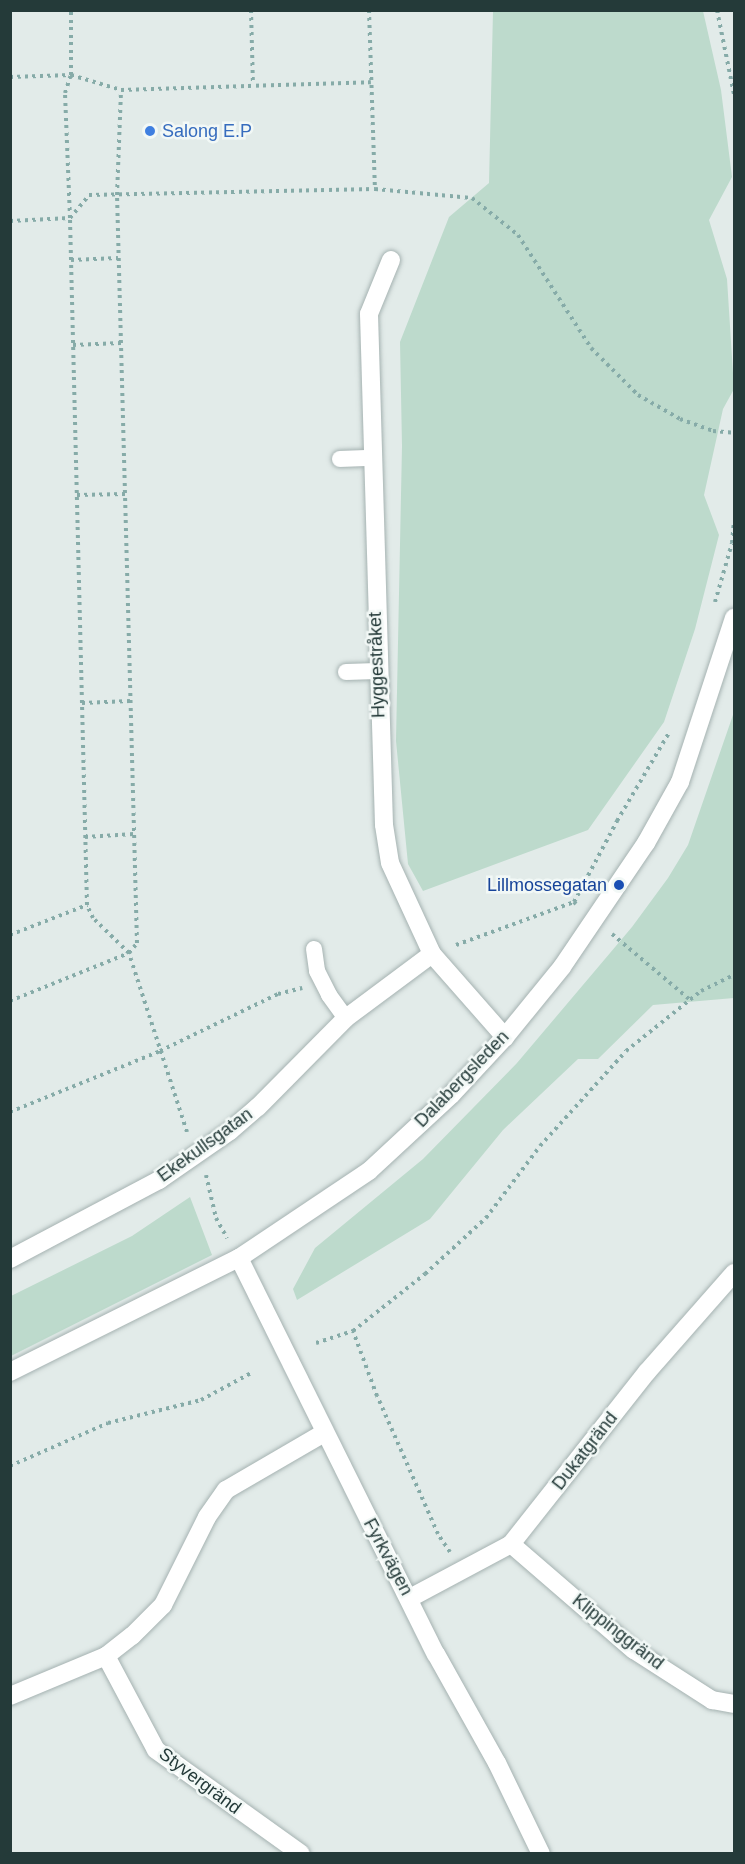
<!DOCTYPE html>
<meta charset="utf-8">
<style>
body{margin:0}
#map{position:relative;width:745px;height:1864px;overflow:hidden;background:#e2ebe9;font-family:Helvetica,sans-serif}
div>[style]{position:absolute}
.green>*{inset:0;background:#bddacc}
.path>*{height:4px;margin-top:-2px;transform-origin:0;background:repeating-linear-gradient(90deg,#86aba8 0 3px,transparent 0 7.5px)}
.roads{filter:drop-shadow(0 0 2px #a5b2b1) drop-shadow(0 0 2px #a5b2b1)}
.lane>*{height:16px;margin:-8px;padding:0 8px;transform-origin:8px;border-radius:8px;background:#fff}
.street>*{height:18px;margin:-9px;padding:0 9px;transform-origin:9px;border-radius:9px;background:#fff}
.dots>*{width:16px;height:16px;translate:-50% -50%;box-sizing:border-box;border:3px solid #f2f8f6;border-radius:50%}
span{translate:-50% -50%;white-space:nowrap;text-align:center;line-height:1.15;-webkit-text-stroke:5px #f2f8f6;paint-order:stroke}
.shop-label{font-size:18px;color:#366cbe}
.left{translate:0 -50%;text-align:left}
.street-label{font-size:18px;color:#243a39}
.transit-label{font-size:18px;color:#164399}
.right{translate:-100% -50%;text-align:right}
.frame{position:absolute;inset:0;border:12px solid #243a39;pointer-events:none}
</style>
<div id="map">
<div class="green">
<div style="clip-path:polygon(493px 11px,703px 11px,721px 90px,732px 177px,709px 220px,727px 279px,734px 389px,723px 409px,704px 495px,719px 535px,695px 629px,664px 722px,588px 830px,423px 891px,408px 864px,396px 741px,402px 446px,400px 342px,449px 217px,489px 183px)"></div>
<div style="clip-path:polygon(734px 712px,734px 998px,653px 1005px,598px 1059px,578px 1059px,503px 1130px,430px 1219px,297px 1300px,293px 1289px,315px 1248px,423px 1159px,517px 1063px,632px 927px,668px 878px,688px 845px)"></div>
<div style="clip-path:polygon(190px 1197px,212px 1255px,11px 1356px,11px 1296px,132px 1236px)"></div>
</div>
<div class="path">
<div style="left:251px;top:10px;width:74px;rotate:88.5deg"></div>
<div style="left:369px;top:10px;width:179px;rotate:88.1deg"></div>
<div style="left:717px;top:10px;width:86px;rotate:78.6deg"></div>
<div style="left:10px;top:77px;width:61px;rotate:-1.9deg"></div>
<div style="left:71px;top:75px;width:65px;rotate:-90deg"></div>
<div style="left:10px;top:221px;width:60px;rotate:-2.9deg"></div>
<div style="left:70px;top:218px;width:125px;rotate:-92.3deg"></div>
<div style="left:65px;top:93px;width:19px;rotate:-72deg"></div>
<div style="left:71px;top:75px;width:52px;rotate:16.7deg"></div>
<div style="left:121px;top:90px;width:250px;rotate:-1.8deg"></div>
<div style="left:71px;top:260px;width:47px;rotate:-2.4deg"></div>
<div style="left:73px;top:345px;width:48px;rotate:-2.4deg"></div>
<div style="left:77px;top:495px;width:48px;rotate:-1.2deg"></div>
<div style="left:715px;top:602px;width:61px;rotate:-73.9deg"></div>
<div style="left:732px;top:543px;width:21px;rotate:-85deg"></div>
<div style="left:82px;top:703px;width:48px;rotate:-2.4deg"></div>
<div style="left:85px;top:837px;width:49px;rotate:-3.5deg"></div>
<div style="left:576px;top:904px;width:3px;rotate:-135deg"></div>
<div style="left:574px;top:902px;width:92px;rotate:-62deg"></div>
<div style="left:617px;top:821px;width:104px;rotate:-59.5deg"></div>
<div style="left:612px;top:934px;width:102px;rotate:40.2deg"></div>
<div style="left:10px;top:935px;width:83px;rotate:-21.3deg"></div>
<div style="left:456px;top:945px;width:126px;rotate:-20deg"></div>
<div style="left:10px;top:1001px;width:128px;rotate:-22deg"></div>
<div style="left:129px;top:953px;width:13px;rotate:-51deg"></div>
<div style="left:137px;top:943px;width:748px;rotate:-91.53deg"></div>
<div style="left:117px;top:195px;width:105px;rotate:-87.8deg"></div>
<div style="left:10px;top:1112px;width:162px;rotate:-22.1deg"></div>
<div style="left:160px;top:1051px;width:131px;rotate:-25.8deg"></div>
<div style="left:278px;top:994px;width:25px;rotate:-14deg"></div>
<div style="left:187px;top:1132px;width:188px;rotate:-108deg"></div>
<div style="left:129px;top:953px;width:50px;rotate:-135.8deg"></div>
<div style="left:93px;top:918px;width:14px;rotate:-115deg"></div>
<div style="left:87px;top:905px;width:687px;rotate:-91.42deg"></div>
<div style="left:70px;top:218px;width:30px;rotate:-50deg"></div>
<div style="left:89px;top:195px;width:286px;rotate:-1.2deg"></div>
<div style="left:375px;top:189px;width:97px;rotate:5.3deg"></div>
<div style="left:472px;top:198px;width:59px;rotate:38.8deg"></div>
<div style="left:518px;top:235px;width:135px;rotate:57.1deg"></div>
<div style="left:591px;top:348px;width:66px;rotate:45deg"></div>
<div style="left:638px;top:395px;width:48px;rotate:29.7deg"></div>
<div style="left:680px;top:419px;width:35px;rotate:20deg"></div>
<div style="left:713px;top:431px;width:21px;rotate:5deg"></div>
<div style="left:206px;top:1175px;width:44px;rotate:76.9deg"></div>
<div style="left:216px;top:1218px;width:23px;rotate:61deg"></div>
<div style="left:316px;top:1343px;width:39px;rotate:-18deg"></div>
<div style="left:10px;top:1466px;width:107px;rotate:-23.7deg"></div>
<div style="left:108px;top:1423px;width:96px;rotate:-13.9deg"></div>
<div style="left:201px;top:1400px;width:59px;rotate:-28.3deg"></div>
<div style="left:450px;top:1552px;width:22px;rotate:-124deg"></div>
<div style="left:438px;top:1534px;width:151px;rotate:-113.8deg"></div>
<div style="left:377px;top:1396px;width:69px;rotate:-110.3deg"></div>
<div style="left:353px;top:1331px;width:92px;rotate:-38.4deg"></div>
<div style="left:425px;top:1274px;width:83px;rotate:-42.6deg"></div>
<div style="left:486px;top:1218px;width:90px;rotate:-53.1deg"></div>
<div style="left:540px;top:1146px;width:128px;rotate:-47.8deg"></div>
<div style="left:626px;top:1051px;width:96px;rotate:-38.7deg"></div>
<div style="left:701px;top:991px;width:37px;rotate:-26deg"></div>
</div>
<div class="roads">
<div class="lane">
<div style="left:340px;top:459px;width:32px;rotate:-2deg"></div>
<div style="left:346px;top:672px;width:31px;rotate:-2deg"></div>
<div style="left:314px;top:949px;width:22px;rotate:82deg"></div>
<div style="left:317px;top:971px;width:27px;rotate:63deg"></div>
<div style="left:329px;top:995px;width:29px;rotate:54deg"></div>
</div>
<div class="street">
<div style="left:391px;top:260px;width:58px;rotate:112.2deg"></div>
<div style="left:369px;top:314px;width:511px;rotate:88.32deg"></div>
<div style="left:384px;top:825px;width:38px;rotate:81deg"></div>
<div style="left:390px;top:863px;width:100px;rotate:65.2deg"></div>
<div style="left:432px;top:954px;width:111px;rotate:48.7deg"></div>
<div style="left:239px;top:1258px;width:442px;rotate:63.6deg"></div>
<div style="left:436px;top:1654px;width:125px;rotate:60.8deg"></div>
<div style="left:497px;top:1763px;width:101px;rotate:64.2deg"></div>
<div style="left:10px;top:1259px;width:169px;rotate:-27.9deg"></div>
<div style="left:159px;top:1180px;width:86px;rotate:-34.6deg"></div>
<div style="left:230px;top:1131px;width:37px;rotate:-41deg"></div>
<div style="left:258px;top:1107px;width:125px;rotate:-45.3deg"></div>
<div style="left:346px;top:1018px;width:107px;rotate:-36.7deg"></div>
<div style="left:10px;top:1372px;width:256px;rotate:-26.5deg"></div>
<div style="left:239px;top:1258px;width:156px;rotate:-33.8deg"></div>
<div style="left:369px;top:1171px;width:112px;rotate:-42.8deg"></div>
<div style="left:451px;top:1095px;width:79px;rotate:-47deg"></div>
<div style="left:505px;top:1037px;width:90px;rotate:-50.8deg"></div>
<div style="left:562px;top:967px;width:150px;rotate:-55.9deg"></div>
<div style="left:646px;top:843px;width:70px;rotate:-60.9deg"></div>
<div style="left:680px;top:782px;width:173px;rotate:-71.8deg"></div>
<div style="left:511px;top:1544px;width:162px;rotate:40.8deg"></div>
<div style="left:634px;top:1650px;width:93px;rotate:32.7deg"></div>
<div style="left:712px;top:1700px;width:22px;rotate:10deg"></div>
<div style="left:410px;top:1598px;width:115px;rotate:-28.1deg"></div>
<div style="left:511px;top:1544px;width:219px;rotate:-51.7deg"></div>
<div style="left:647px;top:1372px;width:132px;rotate:-48.7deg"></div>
<div style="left:106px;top:1656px;width:106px;rotate:62deg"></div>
<div style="left:156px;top:1750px;width:178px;rotate:35.6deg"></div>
<div style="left:10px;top:1696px;width:104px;rotate:-22.6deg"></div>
<div style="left:106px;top:1656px;width:33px;rotate:-38deg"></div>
<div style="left:132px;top:1636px;width:44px;rotate:-45deg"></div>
<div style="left:163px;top:1605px;width:98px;rotate:-63.4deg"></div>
<div style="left:207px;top:1517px;width:33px;rotate:-55deg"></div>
<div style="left:226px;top:1490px;width:113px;rotate:-30.2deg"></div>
</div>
</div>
<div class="dots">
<div style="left:150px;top:131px;background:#3f7fe0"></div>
<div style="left:619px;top:885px;background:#1a4fb4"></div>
</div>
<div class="shop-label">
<span class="left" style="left:162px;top:131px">Salong E.P</span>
</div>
<div class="street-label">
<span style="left:377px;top:665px;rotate:-92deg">Hyggestråket</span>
<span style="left:462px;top:1079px;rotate:-46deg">Dalabergsleden</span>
<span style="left:205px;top:1145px;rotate:-36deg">Ekekullsgatan</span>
<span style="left:585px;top:1451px;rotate:-52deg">Dukatgränd</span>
<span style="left:388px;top:1557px;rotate:62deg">Fyrkvägen</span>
<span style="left:618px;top:1632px;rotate:38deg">Klippinggränd</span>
<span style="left:200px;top:1781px;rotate:37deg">Styvergränd</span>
</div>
<div class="transit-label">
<span class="right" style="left:607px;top:885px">Lillmossegatan</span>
</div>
<div class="frame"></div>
</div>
